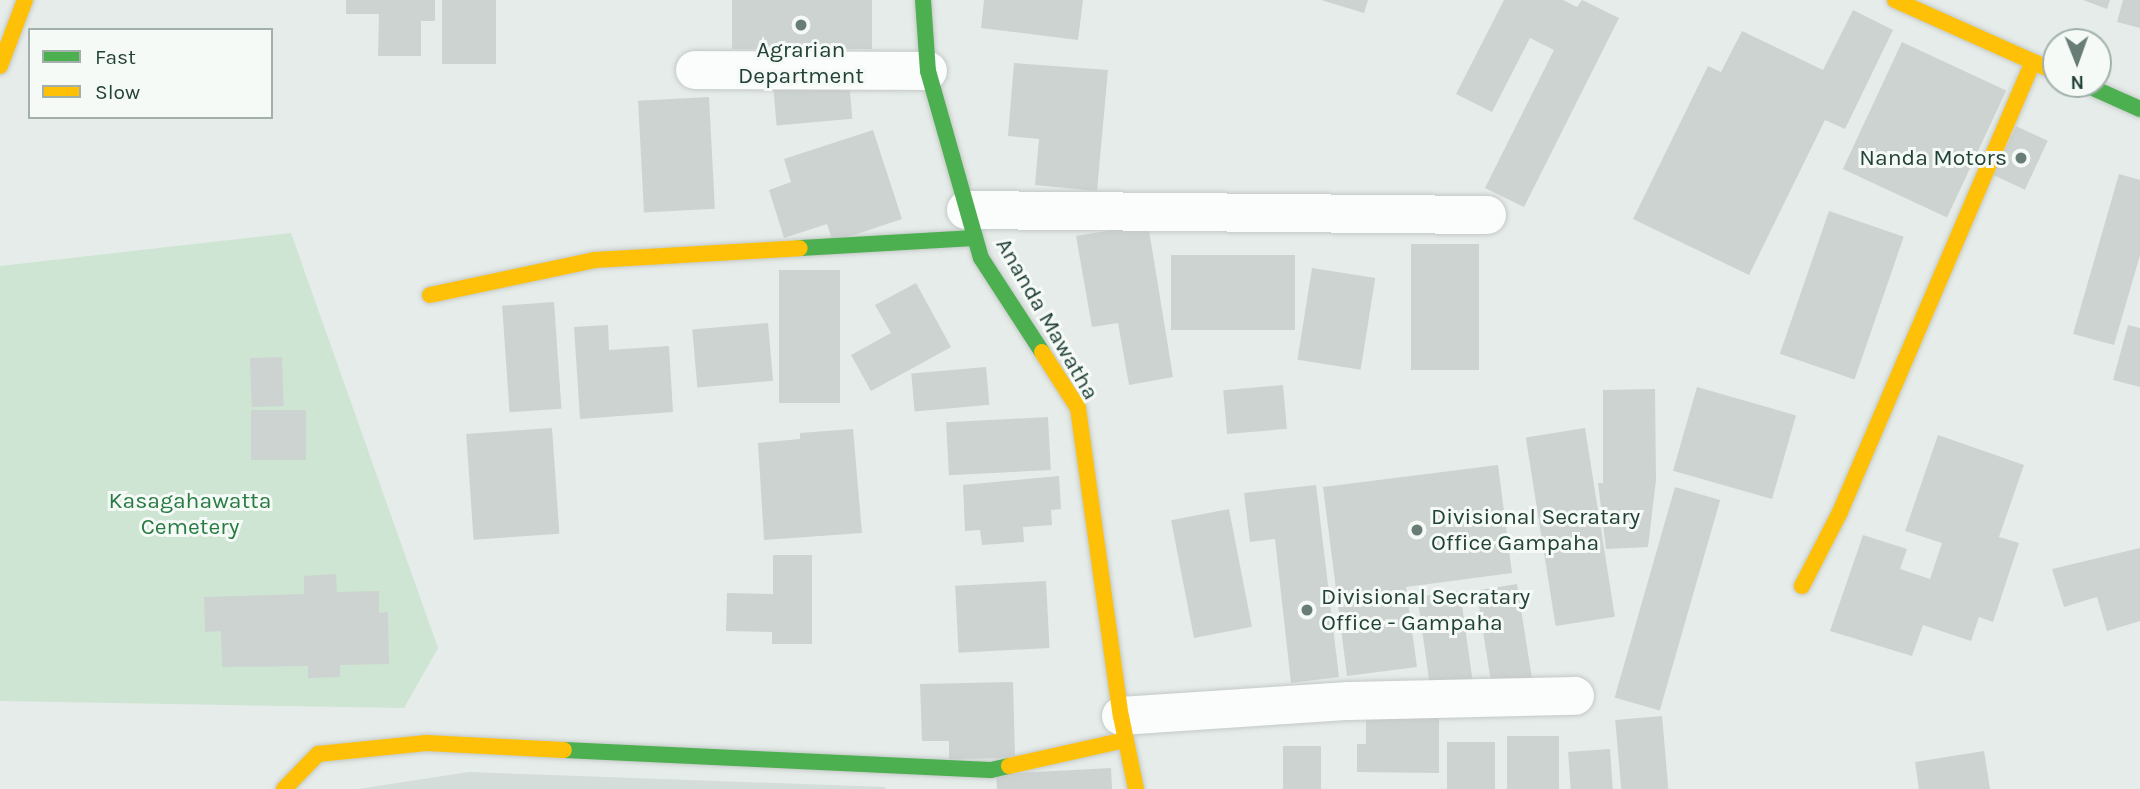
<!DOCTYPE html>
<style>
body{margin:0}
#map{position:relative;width:2140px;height:789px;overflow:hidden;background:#e6ece9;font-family:Karla,sans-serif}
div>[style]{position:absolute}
.built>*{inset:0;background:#d4ddd9}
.green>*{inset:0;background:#cee5d4}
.building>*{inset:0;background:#cdd3d0;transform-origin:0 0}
.roads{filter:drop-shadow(0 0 2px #c3c9c6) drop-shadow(0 0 2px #c3c9c6)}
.street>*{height:38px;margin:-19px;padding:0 19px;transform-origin:19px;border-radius:19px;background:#fbfcfc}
.fast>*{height:16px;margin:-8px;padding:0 8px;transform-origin:8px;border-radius:8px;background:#4caf50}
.slow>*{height:16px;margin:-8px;padding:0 8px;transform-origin:8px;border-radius:8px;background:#ffc107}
.dots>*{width:19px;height:19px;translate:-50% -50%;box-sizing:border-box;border:4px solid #f5faf7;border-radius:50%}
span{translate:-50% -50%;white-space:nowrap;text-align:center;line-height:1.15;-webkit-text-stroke:6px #f5faf7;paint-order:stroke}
.poi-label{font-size:23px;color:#224137}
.right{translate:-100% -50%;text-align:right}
.left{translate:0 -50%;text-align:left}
.street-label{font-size:23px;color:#224137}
.park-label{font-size:23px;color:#297b44}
.legend{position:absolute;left:28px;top:28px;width:245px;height:91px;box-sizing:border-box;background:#f5faf7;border:2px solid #a1b0aa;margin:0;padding:9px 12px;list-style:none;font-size:21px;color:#224137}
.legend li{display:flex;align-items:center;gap:14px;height:35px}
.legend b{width:35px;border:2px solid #a1b0aa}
.north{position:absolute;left:2042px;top:28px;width:70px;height:70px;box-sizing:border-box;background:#f5faf7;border:2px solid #a1b0aa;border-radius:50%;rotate:179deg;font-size:19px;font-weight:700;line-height:28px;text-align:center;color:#224137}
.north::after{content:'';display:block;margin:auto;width:24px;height:32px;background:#677d75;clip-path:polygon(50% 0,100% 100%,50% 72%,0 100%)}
</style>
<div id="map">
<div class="built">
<div style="clip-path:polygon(469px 772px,885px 787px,885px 789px,358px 789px)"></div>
</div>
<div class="green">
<div style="clip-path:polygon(291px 233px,438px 648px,404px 708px,0 701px,0 266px)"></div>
</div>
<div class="building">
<div style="clip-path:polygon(346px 0,435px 0,435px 21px,421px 21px,421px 56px,378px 56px,379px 14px,346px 14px)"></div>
<div style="left:442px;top:0;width:54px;height:64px"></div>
<div style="left:732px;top:0;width:140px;height:49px"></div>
<div style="clip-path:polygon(984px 0,1083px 0,1078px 40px,981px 28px)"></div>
<div style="clip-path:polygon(1321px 0,1368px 0,1364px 13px)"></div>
<div style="clip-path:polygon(1504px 0,1563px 0,1577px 7px,1582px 0,1619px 18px,1524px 207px,1485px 188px,1554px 50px,1530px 38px,1492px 112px,1456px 94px)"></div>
<div style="clip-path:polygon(2083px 0,2110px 0,2107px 9px)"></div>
<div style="clip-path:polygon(2123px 0,2140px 0,2140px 28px,2117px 22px)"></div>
<div style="clip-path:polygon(1853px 10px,1893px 30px,1845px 129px,1825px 120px,1749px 275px,1633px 219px,1708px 66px,1721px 72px,1742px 31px,1823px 70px)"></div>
<div style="left:1902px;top:42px;width:115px;height:140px;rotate:25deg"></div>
<div style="clip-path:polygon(1014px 63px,1108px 70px,1097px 191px,1035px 185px,1039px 139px,1008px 136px)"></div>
<div style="left:849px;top:81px;width:38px;height:76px;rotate:85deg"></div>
<div style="left:709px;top:97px;width:112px;height:71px;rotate:87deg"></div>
<div style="left:2016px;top:126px;width:35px;height:54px;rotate:25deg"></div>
<div style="clip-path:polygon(873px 130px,902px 219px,833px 242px,827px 224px,784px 238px,769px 190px,791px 182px,784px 159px)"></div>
<div style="clip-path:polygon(2119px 174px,2140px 180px,2140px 255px,2114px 345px,2073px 334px)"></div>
<div style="left:1829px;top:211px;width:79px;height:151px;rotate:19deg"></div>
<div style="clip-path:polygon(1148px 224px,1173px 377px,1129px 385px,1118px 323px,1092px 327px,1076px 236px)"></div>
<div style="left:1411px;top:244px;width:68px;height:126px"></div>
<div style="left:1171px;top:255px;width:124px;height:75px"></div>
<div style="left:1312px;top:268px;width:64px;height:93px;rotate:9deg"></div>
<div style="left:840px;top:270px;width:133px;height:61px;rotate:90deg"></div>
<div style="clip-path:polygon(916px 283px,951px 347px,871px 391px,851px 355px,891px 333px,875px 305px)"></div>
<div style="left:554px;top:302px;width:107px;height:52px;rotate:86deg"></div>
<div style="left:768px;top:323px;width:58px;height:76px;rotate:85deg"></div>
<div style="clip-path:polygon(608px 325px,609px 350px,669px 346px,673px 412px,580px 419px,574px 327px)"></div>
<div style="clip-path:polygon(2128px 325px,2140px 328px,2140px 387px,2113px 380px)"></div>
<div style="left:282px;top:357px;width:49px;height:32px;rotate:88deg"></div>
<div style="left:986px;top:367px;width:38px;height:75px;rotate:85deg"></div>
<div style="left:1283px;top:385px;width:44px;height:60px;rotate:85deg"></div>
<div style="left:1697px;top:387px;width:103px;height:87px;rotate:16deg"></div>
<div style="clip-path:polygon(1655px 389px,1656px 480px,1648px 547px,1606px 549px,1598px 483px,1603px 483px,1603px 390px)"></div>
<div style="left:306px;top:410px;width:50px;height:55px;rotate:90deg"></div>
<div style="left:1048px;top:417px;width:53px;height:102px;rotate:87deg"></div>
<div style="left:552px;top:428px;width:106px;height:86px;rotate:86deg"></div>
<div style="left:1585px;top:428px;width:191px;height:60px;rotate:81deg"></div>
<div style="clip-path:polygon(853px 429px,862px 533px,764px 540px,758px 443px,800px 439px,800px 433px)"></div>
<div style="clip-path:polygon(1938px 435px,2024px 465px,1999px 537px,2019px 543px,1993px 622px,1979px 617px,1971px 641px,1923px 625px,1912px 656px,1830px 631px,1863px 535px,1907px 549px,1900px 569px,1930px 579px,1942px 543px,1905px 531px)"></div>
<div style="clip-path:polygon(1498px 465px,1512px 573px,1406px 587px,1417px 667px,1347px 676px,1323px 487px)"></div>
<div style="clip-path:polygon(1059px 476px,1061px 509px,1051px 510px,1052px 525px,1023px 527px,1024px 542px,982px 545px,980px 530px,965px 531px,963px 485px)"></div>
<div style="clip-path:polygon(1316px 485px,1339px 677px,1291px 683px,1275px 539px,1250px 542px,1244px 493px)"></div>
<div style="left:1675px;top:487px;width:47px;height:219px;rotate:16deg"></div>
<div style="left:1229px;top:509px;width:120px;height:59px;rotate:79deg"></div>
<div style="clip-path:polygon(2140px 548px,2140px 621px,2107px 631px,2097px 597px,2064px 607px,2052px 569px)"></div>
<div style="clip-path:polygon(773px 555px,812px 555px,812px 644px,772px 644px,772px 632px,726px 631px,727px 593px,773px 594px)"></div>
<div style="clip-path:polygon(336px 574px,337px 592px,379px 591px,379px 613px,388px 612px,389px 664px,340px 665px,340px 677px,308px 678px,308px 666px,222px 667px,221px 631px,205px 632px,204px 597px,304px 594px,304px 576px)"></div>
<div style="left:1046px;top:581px;width:67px;height:91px;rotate:87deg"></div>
<div style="left:1517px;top:584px;width:98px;height:41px;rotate:81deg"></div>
<div style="left:1460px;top:591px;width:97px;height:43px;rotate:82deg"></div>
<div style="clip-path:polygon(1013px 682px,1015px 758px,949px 759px,949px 741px,922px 741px,920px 684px)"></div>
<div style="clip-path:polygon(1439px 712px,1439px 773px,1357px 772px,1357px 744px,1366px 744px,1366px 713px)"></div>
<div style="left:1662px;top:716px;width:73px;height:47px;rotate:85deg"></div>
<div style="left:1507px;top:736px;width:52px;height:53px"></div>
<div style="left:1447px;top:742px;width:48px;height:47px"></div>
<div style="left:1283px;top:746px;width:38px;height:43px"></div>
<div style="left:1610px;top:749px;width:40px;height:42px;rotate:86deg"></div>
<div style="clip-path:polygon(1984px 751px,1990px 789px,1919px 789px,1915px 762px)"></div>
<div style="clip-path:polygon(1111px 768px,1112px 789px,997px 789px,996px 774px)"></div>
</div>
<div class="roads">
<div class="street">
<div style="left:695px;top:70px;width:233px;rotate:0.2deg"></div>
<div style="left:966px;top:210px;width:521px;rotate:0.55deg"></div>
<div style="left:1121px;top:716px;width:228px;rotate:-3.8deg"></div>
<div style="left:1349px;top:701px;width:226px;rotate:-1.3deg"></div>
</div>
<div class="fast">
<div style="left:923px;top:0;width:71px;rotate:86deg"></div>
<div style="left:928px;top:71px;width:194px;rotate:74.2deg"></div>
<div style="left:981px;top:258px;width:112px;rotate:57deg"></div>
<div style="left:2084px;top:84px;width:61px;rotate:24.1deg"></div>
<div style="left:800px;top:248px;width:175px;rotate:-3.3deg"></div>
<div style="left:564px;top:750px;width:427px;rotate:2.7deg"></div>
<div style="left:991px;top:770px;width:18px;rotate:-13deg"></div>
</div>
<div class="slow">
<div style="left:1895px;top:0;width:176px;rotate:24.1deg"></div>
<div style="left:0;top:66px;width:71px;rotate:-69.3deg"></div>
<div style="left:430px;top:295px;width:168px;rotate:-12deg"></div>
<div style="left:594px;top:260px;width:206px;rotate:-3.3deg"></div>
<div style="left:1042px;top:352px;width:67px;rotate:57.3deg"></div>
<div style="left:1078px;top:408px;width:311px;rotate:82.1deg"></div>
<div style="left:1121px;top:716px;width:75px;rotate:78.4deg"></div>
<div style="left:1802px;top:586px;width:83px;rotate:-62.8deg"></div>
<div style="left:1840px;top:512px;width:490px;rotate:-66.8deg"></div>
<div style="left:1009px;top:766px;width:119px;rotate:-12.6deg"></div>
<div style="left:284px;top:789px;width:49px;rotate:-45.8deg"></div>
<div style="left:318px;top:754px;width:109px;rotate:-5.8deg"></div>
<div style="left:426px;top:743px;width:138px;rotate:2.9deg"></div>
</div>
</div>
<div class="dots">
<div style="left:801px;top:25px;background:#677d75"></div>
<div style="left:2021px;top:158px;background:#677d75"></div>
<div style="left:1417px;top:530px;background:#677d75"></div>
<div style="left:1307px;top:610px;background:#677d75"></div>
</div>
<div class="poi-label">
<span style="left:801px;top:63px">Agrarian<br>Department</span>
<span class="right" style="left:2007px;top:158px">Nanda Motors</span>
<span class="left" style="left:1431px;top:530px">Divisional Secratary<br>Office Gampaha</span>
<span class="left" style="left:1321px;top:610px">Divisional Secratary<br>Office - Gampaha</span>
</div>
<div class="street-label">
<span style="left:1047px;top:319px;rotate:60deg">Ananda Mawatha</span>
</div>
<div class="park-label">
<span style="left:190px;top:514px">Kasagahawatta<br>Cemetery</span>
</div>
<ul class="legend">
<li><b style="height:9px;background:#4caf50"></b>Fast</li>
<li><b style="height:9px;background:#ffc107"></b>Slow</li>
</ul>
<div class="north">N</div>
</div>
